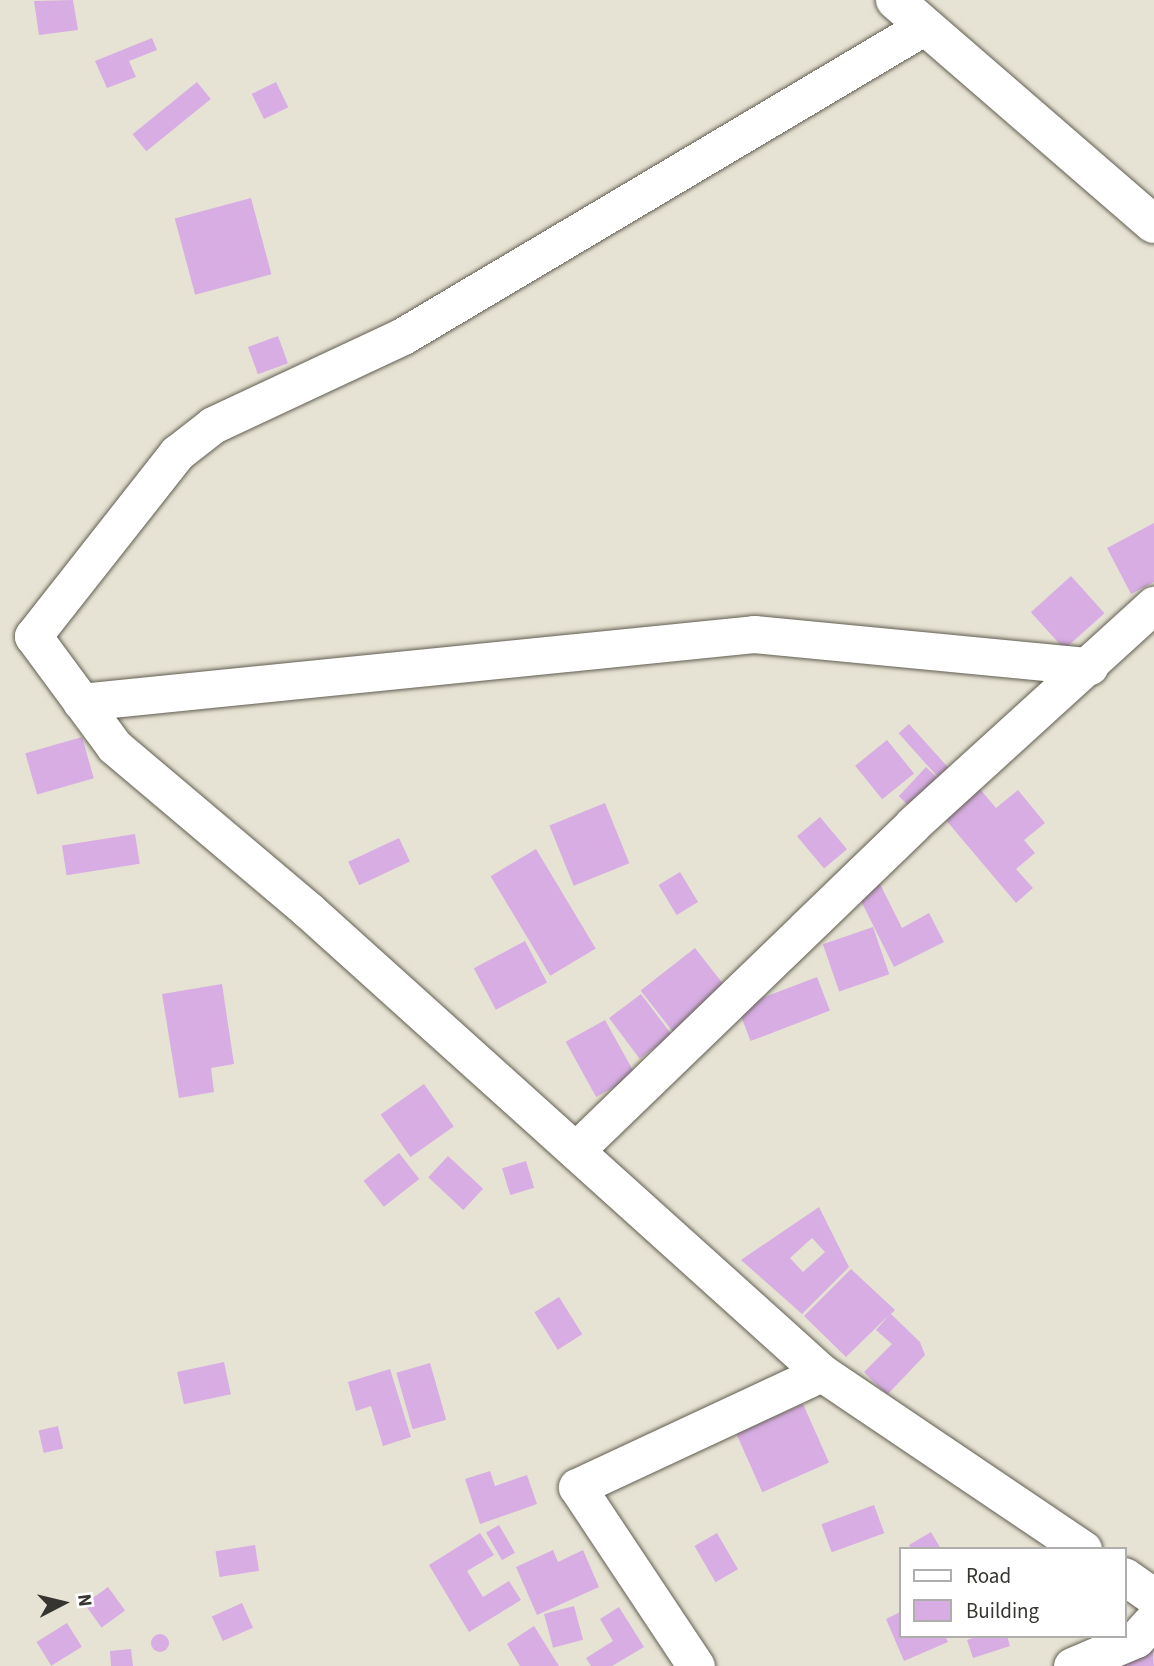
<!DOCTYPE html>
<style>
body{margin:0}
#map{position:relative;width:1154px;height:1666px;overflow:hidden;background:#e7e3d4;font-family:"Source Sans 3",sans-serif}
div>[style]{position:absolute}
.building>*{inset:0;background:#d7ade3;transform-origin:0 0}
.round{border-radius:50%}
.roads{filter:drop-shadow(0 0 2px #615e51) drop-shadow(0 0 2px #615e51)}
.street>*{height:37px;margin:-18.5px;padding:0 18.5px;transform-origin:18.5px;border-radius:18.5px;background:#fff}
.primary>*{height:38px;margin:-19px;padding:0 19px;transform-origin:19px;border-radius:19px;background:#fff}
span{translate:-50% -50%;white-space:nowrap;text-align:center;line-height:1.15;-webkit-text-stroke:5px #fff;paint-order:stroke}
.legend{position:absolute;left:899px;top:1547px;width:228px;height:91px;box-sizing:border-box;background:#fff;border:2px solid #afaeac;margin:0;padding:9px 12px;list-style:none;font-size:21px;color:#36352f}
.legend li{display:flex;align-items:center;gap:14px;height:35px}
.legend b{width:35px;border:2px solid #afaeac}
.north{position:absolute;left:28px;top:1568px;width:70px;height:70px;-webkit-text-stroke:5px #fff;paint-order:stroke;rotate:83deg;font-size:19px;font-weight:700;line-height:28px;text-align:center;color:#36352f}
.north::after{content:'';display:block;margin:auto;width:24px;height:32px;background:#36352f;clip-path:polygon(50% 0,100% 100%,50% 72%,0 100%)}
</style>
<div id="map">
<div class="building">
<div style="clip-path:polygon(73px 0,78px 30px,39px 35px,34px 1px)"></div>
<div style="clip-path:polygon(152px 38px,157px 50px,129px 61px,136px 77px,107px 88px,95px 61px)"></div>
<div style="left:197px;top:82px;width:22px;height:83px;rotate:51deg"></div>
<div style="left:276px;top:82px;width:28px;height:27px;rotate:64deg"></div>
<div style="left:251px;top:198px;width:79px;height:79px;rotate:75deg"></div>
<div style="left:278px;top:336px;width:29px;height:32px;rotate:70deg"></div>
<div style="clip-path:polygon(1154px 523px,1154px 582px,1131px 594px,1107px 548px)"></div>
<div style="left:1071px;top:576px;width:50px;height:54px;rotate:48deg"></div>
<div style="left:909px;top:724px;width:61px;height:14px;rotate:48deg"></div>
<div style="left:82px;top:737px;width:43px;height:59px;rotate:74deg"></div>
<div style="left:887px;top:740px;width:43px;height:41px;rotate:51deg"></div>
<div style="left:926px;top:767px;width:23px;height:40px;rotate:43deg"></div>
<div style="clip-path:polygon(980px 789px,996px 808px,1018px 790px,1045px 823px,1024px 840px,1035px 853px,1016px 869px,1033px 888px,1016px 903px,945px 819px)"></div>
<div style="left:605px;top:803px;width:65px;height:60px;rotate:68deg"></div>
<div style="left:820px;top:817px;width:42px;height:30px;rotate:50deg"></div>
<div style="left:135px;top:834px;width:30px;height:74px;rotate:81deg"></div>
<div style="left:399px;top:838px;width:26px;height:56px;rotate:65deg"></div>
<div style="left:536px;top:849px;width:116px;height:53px;rotate:59deg"></div>
<div style="left:680px;top:872px;width:35px;height:25px;rotate:59deg"></div>
<div style="clip-path:polygon(879px 882px,902px 928px,929px 913px,944px 942px,894px 967px,857px 893px)"></div>
<div style="left:873px;top:927px;width:50px;height:53px;rotate:71deg"></div>
<div style="left:525px;top:941px;width:47px;height:58px;rotate:62deg"></div>
<div style="left:695px;top:948px;width:54px;height:69px;rotate:52deg"></div>
<div style="left:817px;top:977px;width:36px;height:85px;rotate:69deg"></div>
<div style="clip-path:polygon(222px 984px,234px 1064px,211px 1068px,214px 1092px,179px 1098px,162px 994px)"></div>
<div style="left:641px;top:994px;width:51px;height:40px;rotate:53deg"></div>
<div style="left:605px;top:1020px;width:63px;height:45px;rotate:61deg"></div>
<div style="left:424px;top:1084px;width:52px;height:53px;rotate:55deg"></div>
<div style="left:399px;top:1153px;width:33px;height:45px;rotate:52deg"></div>
<div style="left:448px;top:1156px;width:48px;height:29px;rotate:43deg"></div>
<div style="left:526px;top:1161px;width:28px;height:25px;rotate:73deg"></div>
<div style="clip-path:polygon(evenodd,819px 1207px,849px 1267px,802px 1314px,741px 1260px,819px 1207px,812px 1238px,825px 1252px,803px 1272px,790px 1258px,812px 1238px)"></div>
<div style="clip-path:polygon(851px 1269px,895px 1310px,891px 1314px,920px 1342px,925px 1355px,887px 1395px,864px 1372px,892px 1344px,876px 1330px,889px 1315px,846px 1357px,804px 1316px)"></div>
<div style="left:559px;top:1297px;width:44px;height:29px;rotate:58deg"></div>
<div style="left:224px;top:1362px;width:33px;height:48px;rotate:78deg"></div>
<div style="left:430px;top:1363px;width:59px;height:35px;rotate:74deg"></div>
<div style="clip-path:polygon(390px 1369px,411px 1437px,383px 1446px,371px 1406px,356px 1411px,348px 1382px)"></div>
<div style="left:803px;top:1404px;width:64px;height:73px;rotate:66deg"></div>
<div style="left:58px;top:1426px;width:23px;height:20px;rotate:77deg"></div>
<div style="clip-path:polygon(490px 1471px,495px 1486px,527px 1475px,537px 1504px,480px 1524px,465px 1479px)"></div>
<div style="left:874px;top:1505px;width:30px;height:56px;rotate:70deg"></div>
<div style="left:499px;top:1525px;width:32px;height:15px;rotate:60deg"></div>
<div style="clip-path:polygon(931px 1532px,941px 1549px,911px 1549px,909px 1545px)"></div>
<div style="clip-path:polygon(480px 1533px,494px 1555px,467px 1571px,483px 1597px,509px 1581px,521px 1600px,469px 1632px,429px 1565px)"></div>
<div style="left:717px;top:1533px;width:42px;height:26px;rotate:60deg"></div>
<div style="left:255px;top:1545px;width:26px;height:40px;rotate:81deg"></div>
<div style="clip-path:polygon(553px 1550px,558px 1562px,583px 1550px,599px 1587px,537px 1615px,516px 1567px)"></div>
<div style="left:108px;top:1587px;width:29px;height:29px;rotate:54deg"></div>
<div style="left:242px;top:1603px;width:27px;height:33px;rotate:66deg"></div>
<div style="left:574px;top:1606px;width:35px;height:31px;rotate:75deg"></div>
<div style="clip-path:polygon(619px 1607px,644px 1647px,612px 1666px,591px 1666px,586px 1658px,613px 1641px,600px 1619px)"></div>
<div style="clip-path:polygon(900px 1612px,900px 1636px,945px 1636px,948px 1642px,904px 1661px,886px 1619px)"></div>
<div style="left:67px;top:1623px;width:28px;height:36px;rotate:58deg"></div>
<div style="clip-path:polygon(534px 1626px,559px 1666px,520px 1666px,507px 1644px)"></div>
<div class="round" style="left:151px;top:1634px;width:18px;height:18px"></div>
<div style="clip-path:polygon(979px 1636px,1007px 1636px,1010px 1646px,973px 1658px,967px 1640px)"></div>
<div style="clip-path:polygon(1152px 1643px,1154px 1666px,1123px 1666px,1119px 1653px)"></div>
<div style="clip-path:polygon(131px 1649px,133px 1666px,111px 1666px,110px 1651px)"></div>
</div>
<div class="roads">
<div class="street">
<div style="left:925px;top:26px;width:607px;rotate:149.3deg"></div>
<div style="left:403px;top:336px;width:210px;rotate:154.9deg"></div>
<div style="left:213px;top:425px;width:46px;rotate:142.1deg"></div>
<div style="left:177px;top:453px;width:233px;rotate:128.2deg"></div>
<div style="left:33px;top:636px;width:137px;rotate:53.6deg"></div>
<div style="left:114px;top:746px;width:254px;rotate:40.2deg"></div>
<div style="left:308px;top:910px;width:692px;rotate:42.01deg"></div>
<div style="left:822px;top:1373px;width:315px;rotate:34deg"></div>
<div style="left:81px;top:702px;width:676px;rotate:-5.77deg"></div>
<div style="left:754px;top:634px;width:337px;rotate:5.5deg"></div>
<div style="left:577px;top:1149px;width:467px;rotate:-44deg"></div>
<div style="left:913px;top:824px;width:326px;rotate:-42.3deg"></div>
<div style="left:1124px;top:1576px;width:37px;rotate:35deg"></div>
<div style="left:696px;top:1666px;width:215px;rotate:-123.6deg"></div>
<div style="left:577px;top:1487px;width:270px;rotate:-25deg"></div>
<div style="left:1072px;top:1666px;width:69px;rotate:-22.9deg"></div>
<div style="left:1136px;top:1639px;width:27px;rotate:-48deg"></div>
</div>
<div class="primary">
<div style="left:895px;top:0;width:342px;rotate:40.9deg"></div>
</div>
</div>
<ul class="legend">
<li><b style="height:9px;background:#fff"></b>Road</li>
<li><b style="height:19px;background:#d7ade3"></b>Building</li>
</ul>
<div class="north">N</div>
</div>
